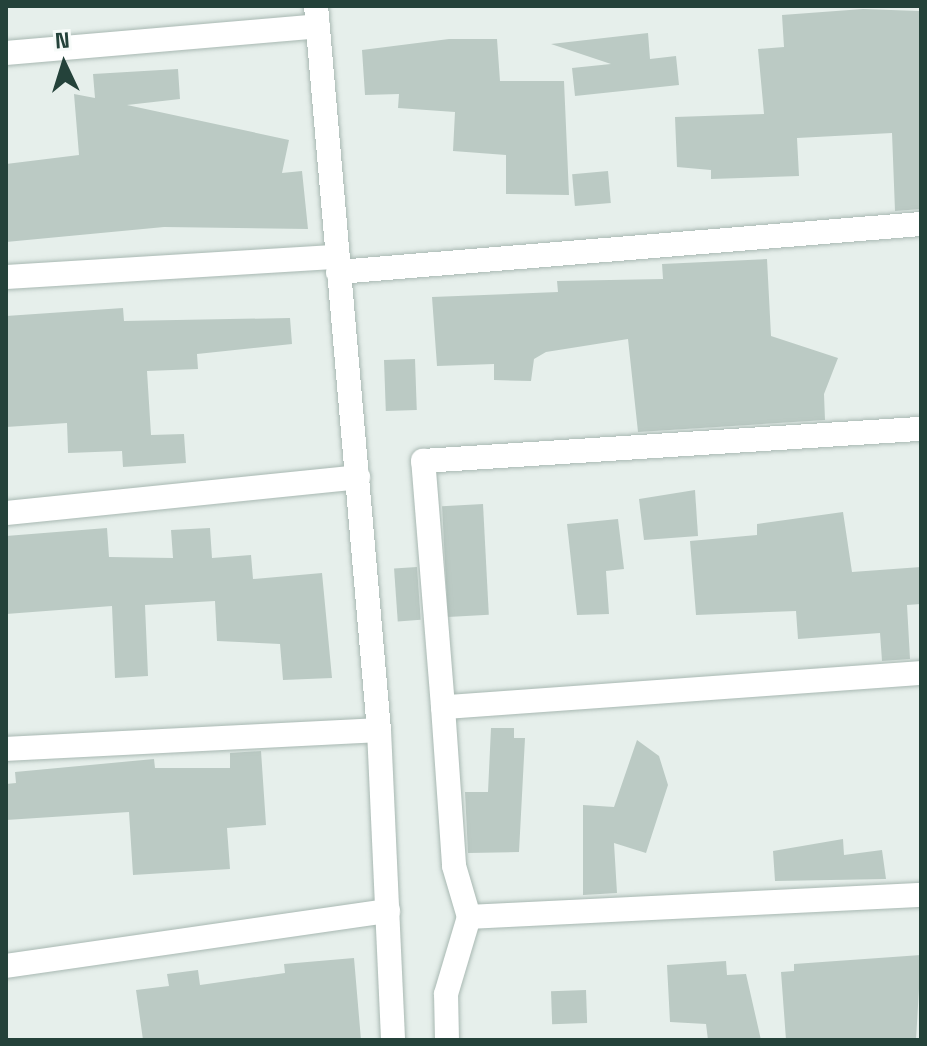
<!DOCTYPE html>
<style>
body{margin:0}
#map{position:relative;width:927px;height:1046px;overflow:hidden;background:#e6efeb;font-family:"Space Grotesk",sans-serif}
div>[style]{position:absolute}
.building>*{inset:0;background:#bbcac4;transform-origin:0 0}
.roads{filter:drop-shadow(0 0 2px #a8b8b2) drop-shadow(0 0 2px #a8b8b2)}
.minor>*{height:24px;margin:-12px;padding:0 12px;transform-origin:12px;border-radius:12px;background:#fff}
span{translate:-50% -50%;white-space:nowrap;text-align:center;line-height:1.15;-webkit-text-stroke:6px #f7fbf9;paint-order:stroke}
.frame{position:absolute;inset:0;border:8px solid #24423a;pointer-events:none}
.north{position:absolute;left:24px;top:24px;width:80px;height:80px;-webkit-text-stroke:6px #f7fbf9;paint-order:stroke;rotate:356deg;font-size:22px;font-weight:700;line-height:32px;text-align:center;color:#24423a}
.north::after{content:'';display:block;margin:auto;width:28px;height:36px;background:#24423a;clip-path:polygon(50% 0,100% 100%,50% 72%,0 100%)}
</style>
<div id="map">
<div class="building">
<div style="clip-path:polygon(863px 9px,919px 11px,921px 209px,895px 211px,892px 133px,797px 138px,799px 176px,711px 179px,711px 170px,677px 167px,675px 117px,764px 114px,758px 49px,784px 47px,782px 15px)"></div>
<div style="clip-path:polygon(648px 33px,650px 59px,676px 56px,679px 85px,575px 96px,572px 68px,611px 64px,551px 44px)"></div>
<div style="clip-path:polygon(449px 39px,497px 39px,500px 81px,564px 81px,569px 195px,506px 194px,506px 155px,453px 151px,455px 112px,398px 108px,399px 94px,365px 95px,362px 50px)"></div>
<div style="clip-path:polygon(178px 69px,180px 99px,127px 105px,289px 140px,282px 173px,302px 171px,308px 229px,164px 227px,6px 242px,6px 164px,79px 155px,74px 94px,95px 98px,93px 74px)"></div>
<div style="left:608px;top:171px;width:32px;height:36px;rotate:85deg"></div>
<div style="clip-path:polygon(767px 259px,771px 336px,838px 358px,824px 394px,825px 420px,638px 432px,628px 339px,546px 352px,534px 359px,531px 381px,494px 380px,494px 364px,437px 366px,432px 297px,558px 292px,557px 281px,663px 279px,662px 264px)"></div>
<div style="clip-path:polygon(123px 308px,124px 321px,290px 318px,292px 344px,197px 354px,198px 369px,147px 371px,151px 435px,184px 434px,186px 463px,123px 467px,122px 451px,68px 453px,67px 423px,6px 427px,6px 316px)"></div>
<div style="left:415px;top:359px;width:51px;height:31px;rotate:88deg"></div>
<div style="clip-path:polygon(695px 490px,698px 536px,644px 540px,639px 499px)"></div>
<div style="left:483px;top:504px;width:111px;height:41px;rotate:87deg"></div>
<div style="clip-path:polygon(843px 512px,852px 572px,921px 567px,921px 604px,907px 605px,910px 659px,882px 661px,880px 633px,798px 639px,796px 611px,696px 615px,690px 541px,757px 535px,757px 524px)"></div>
<div style="clip-path:polygon(618px 519px,624px 569px,606px 571px,609px 614px,577px 615px,567px 524px)"></div>
<div style="clip-path:polygon(107px 528px,109px 557px,173px 558px,171px 530px,210px 528px,212px 558px,251px 555px,253px 579px,322px 573px,332px 678px,283px 680px,280px 644px,217px 641px,215px 601px,145px 605px,148px 676px,115px 678px,112px 606px,6px 614px,6px 536px)"></div>
<div style="left:417px;top:567px;width:53px;height:23px;rotate:86deg"></div>
<div style="clip-path:polygon(491px 728px,514px 728px,514px 738px,525px 738px,519px 852px,468px 853px,465px 792px,488px 792px)"></div>
<div style="clip-path:polygon(637px 740px,659px 756px,668px 785px,646px 853px,614px 843px,617px 893px,583px 895px,583px 805px,614px 807px)"></div>
<div style="clip-path:polygon(261px 751px,266px 825px,227px 828px,230px 869px,133px 875px,129px 812px,6px 820px,6px 784px,16px 783px,15px 772px,154px 759px,155px 768px,230px 768px,230px 753px)"></div>
<div style="clip-path:polygon(843px 839px,844px 855px,882px 850px,886px 879px,775px 881px,773px 851px)"></div>
<div style="clip-path:polygon(921px 955px,916px 1040px,786px 1040px,781px 972px,794px 971px,794px 964px)"></div>
<div style="clip-path:polygon(354px 958px,361px 1040px,143px 1040px,136px 990px,169px 986px,167px 974px,198px 970px,200px 985px,285px 973px,284px 964px)"></div>
<div style="clip-path:polygon(726px 961px,727px 975px,746px 974px,761px 1040px,708px 1040px,706px 1024px,670px 1022px,667px 965px)"></div>
<div style="left:586px;top:990px;width:33px;height:35px;rotate:88deg"></div>
</div>
<div class="roads">
<div class="minor">
<div style="left:316px;top:6px;width:727px;rotate:85.03deg"></div>
<div style="left:379px;top:730px;width:310px;rotate:87.4deg"></div>
<div style="left:6px;top:53px;width:313px;rotate:-4.9deg"></div>
<div style="left:338px;top:272px;width:585px;rotate:-4.71deg"></div>
<div style="left:6px;top:277px;width:332px;rotate:-3.5deg"></div>
<div style="left:6px;top:513px;width:354px;rotate:-5.8deg"></div>
<div style="left:921px;top:673px;width:479px;rotate:175.9deg"></div>
<div style="left:443px;top:707px;width:159px;rotate:86deg"></div>
<div style="left:454px;top:866px;width:53px;rotate:73.6deg"></div>
<div style="left:469px;top:917px;width:453px;rotate:-2.8deg"></div>
<div style="left:443px;top:707px;width:247px;rotate:-94.6deg"></div>
<div style="left:423px;top:461px;width:499px;rotate:-3.7deg"></div>
<div style="left:6px;top:749px;width:373px;rotate:-2.9deg"></div>
<div style="left:6px;top:966px;width:386px;rotate:-8.2deg"></div>
<div style="left:447px;top:1040px;width:46px;rotate:-91.2deg"></div>
<div style="left:446px;top:994px;width:80px;rotate:-73.4deg"></div>
</div>
</div>
<div class="frame"></div>
<div class="north">N</div>
</div>
